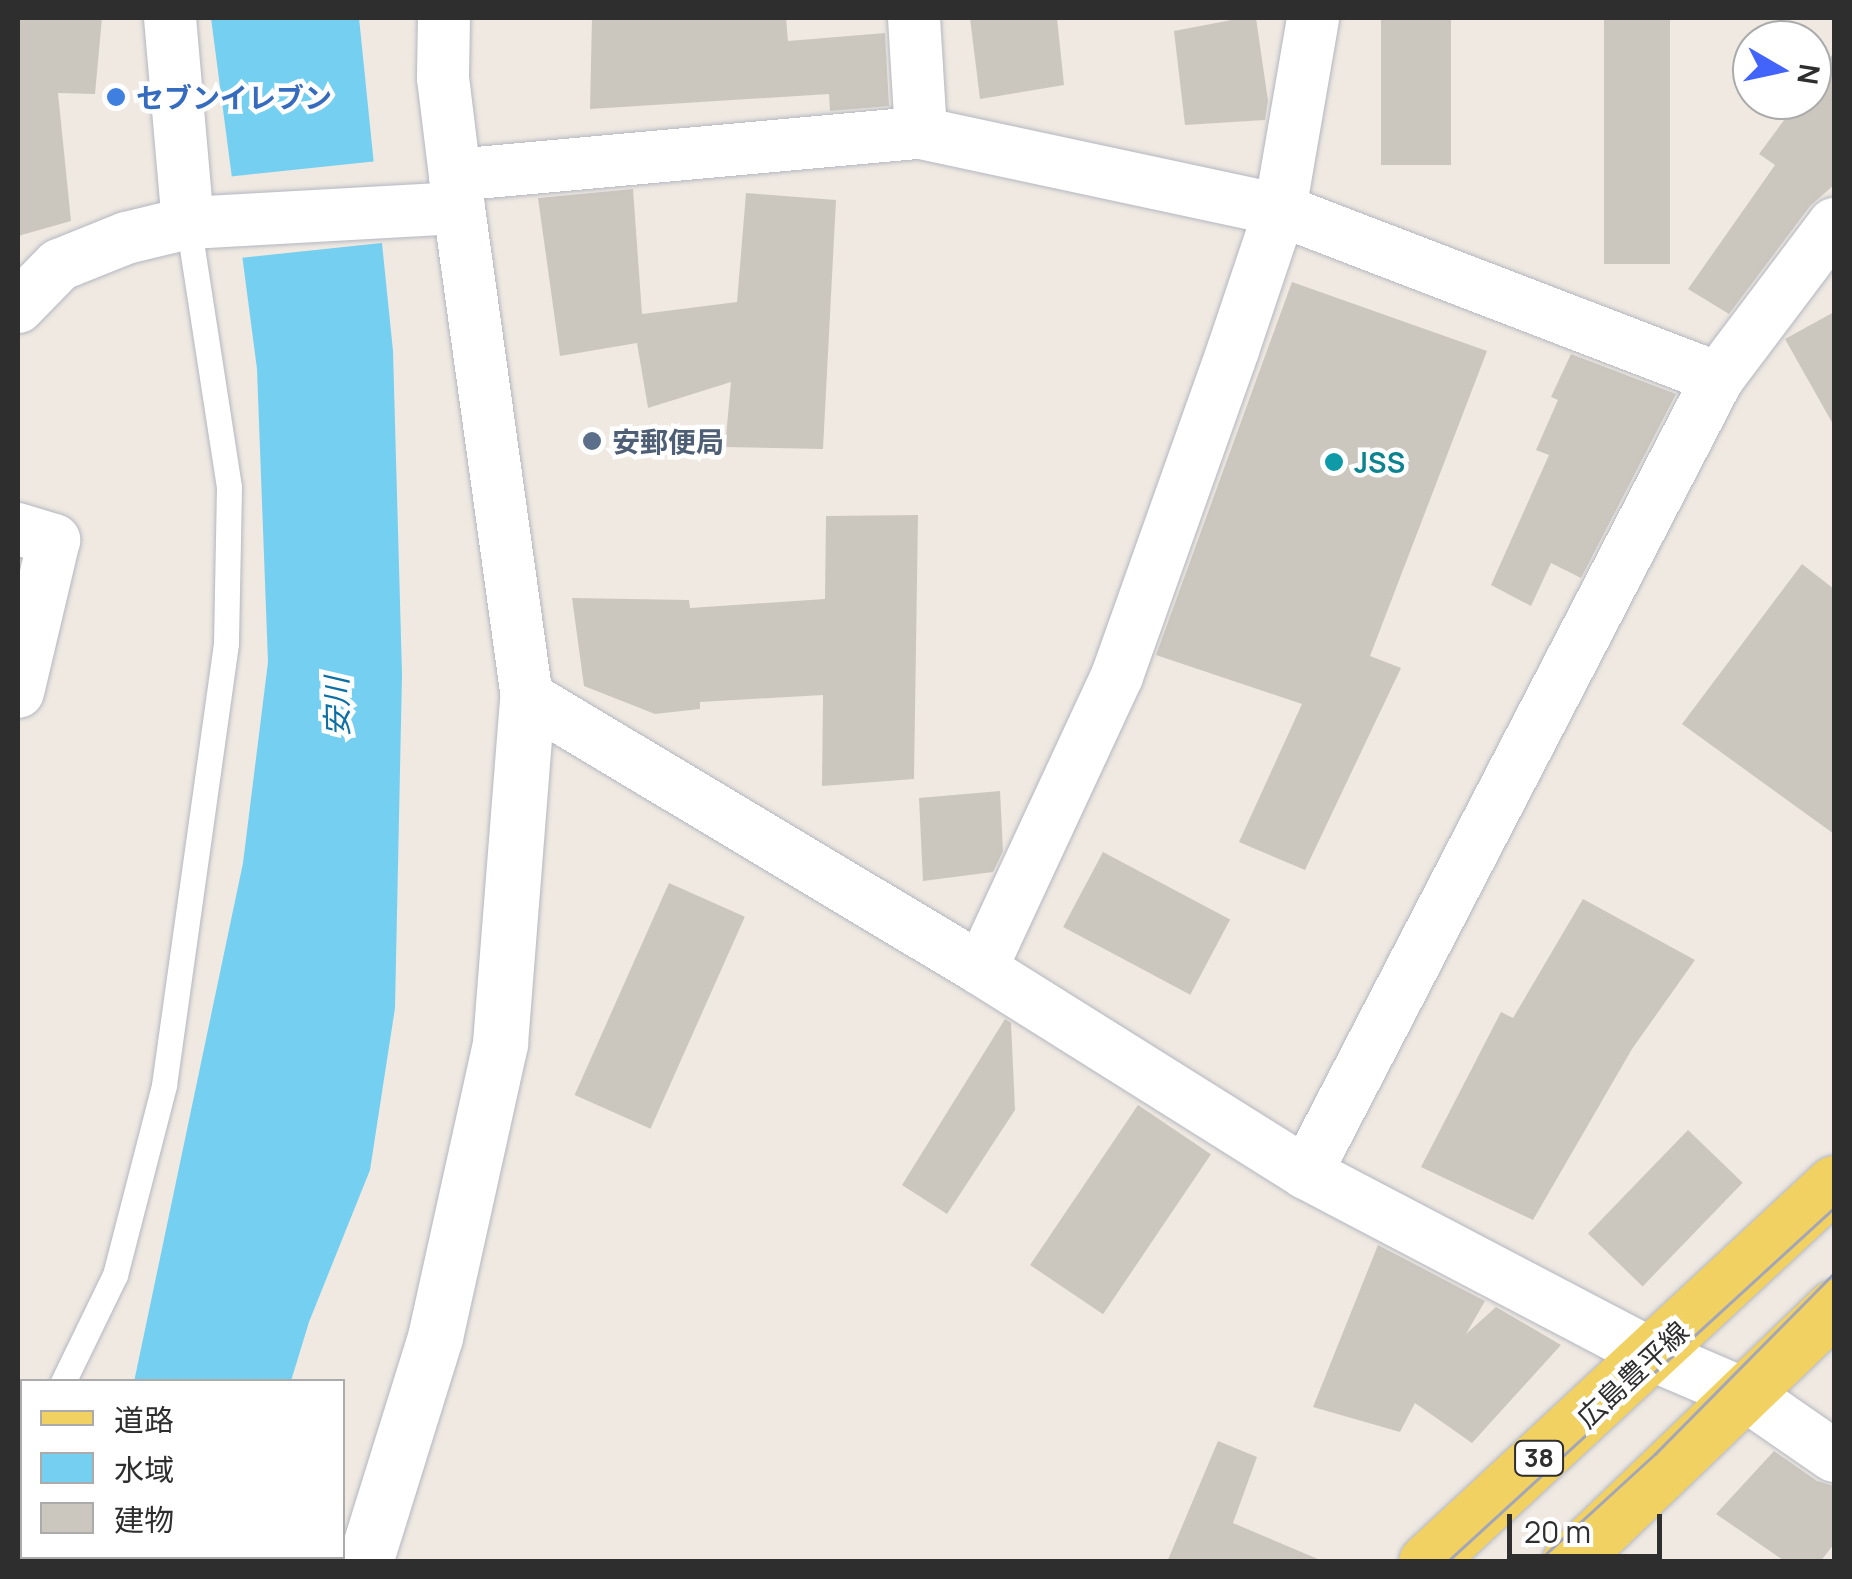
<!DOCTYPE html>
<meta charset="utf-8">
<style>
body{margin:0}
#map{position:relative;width:1852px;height:1579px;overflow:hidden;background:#efe9e1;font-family:Manrope,"Noto Sans JP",sans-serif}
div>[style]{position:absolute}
.water>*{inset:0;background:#75cff0}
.pier>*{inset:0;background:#efe9e1;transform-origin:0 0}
.building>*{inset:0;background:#cbc7bf;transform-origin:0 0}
.roads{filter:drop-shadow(0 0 2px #b4b7c1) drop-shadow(0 0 2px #b4b7c1)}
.service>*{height:25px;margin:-12.5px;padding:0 12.5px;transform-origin:12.5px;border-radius:12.5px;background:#fff}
.minor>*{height:52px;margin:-26px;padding:0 26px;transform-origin:26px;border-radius:26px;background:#fff}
.tertiary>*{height:55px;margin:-27.5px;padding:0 27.5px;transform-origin:27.5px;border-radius:27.5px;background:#fff}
.primary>*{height:55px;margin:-27.5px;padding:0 27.5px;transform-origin:27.5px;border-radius:27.5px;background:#f2d163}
.tram>*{height:2.5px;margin:-1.25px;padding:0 1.25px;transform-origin:1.25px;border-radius:1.25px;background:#a3a6b8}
.dots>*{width:28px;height:28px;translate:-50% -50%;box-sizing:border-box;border:5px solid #fff;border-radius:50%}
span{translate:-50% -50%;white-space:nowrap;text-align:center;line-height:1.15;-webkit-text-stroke:9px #fff;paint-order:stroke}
.shield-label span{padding:2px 8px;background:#fff;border:2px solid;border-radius:8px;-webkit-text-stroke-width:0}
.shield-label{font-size:25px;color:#2e2e2e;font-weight:700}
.shop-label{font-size:28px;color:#366cbe;font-weight:700}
.left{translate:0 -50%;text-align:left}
.service-label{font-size:28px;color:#4e5e75;font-weight:700}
.culture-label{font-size:28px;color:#0d838f;font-weight:700}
.street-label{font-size:28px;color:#2e2e2e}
.water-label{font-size:30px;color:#0d6fa3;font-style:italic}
.frame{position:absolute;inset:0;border:20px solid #2e2e2e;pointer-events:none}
.legend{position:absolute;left:20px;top:1379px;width:325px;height:180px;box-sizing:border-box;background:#fff;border:2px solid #ababab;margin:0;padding:12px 18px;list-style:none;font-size:30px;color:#2e2e2e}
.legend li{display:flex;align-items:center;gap:20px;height:50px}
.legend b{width:50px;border:2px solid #ababab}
.north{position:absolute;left:1732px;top:20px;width:100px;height:100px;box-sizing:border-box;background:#fff;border:2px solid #ababab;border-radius:50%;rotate:99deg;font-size:28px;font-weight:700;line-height:40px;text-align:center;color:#2e2e2e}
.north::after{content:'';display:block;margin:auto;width:35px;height:45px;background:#4264fb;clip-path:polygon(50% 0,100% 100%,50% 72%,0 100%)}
.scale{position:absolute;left:1507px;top:1514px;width:155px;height:45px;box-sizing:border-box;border:5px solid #2e2e2e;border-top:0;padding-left:12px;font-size:30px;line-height:35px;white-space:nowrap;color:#2e2e2e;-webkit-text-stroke:8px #fff;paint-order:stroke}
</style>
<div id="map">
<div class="water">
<div style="clip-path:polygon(211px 18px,359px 18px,393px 351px,402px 674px,395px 1008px,370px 1170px,309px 1322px,291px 1381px,134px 1382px,243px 863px,268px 662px,257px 369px)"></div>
</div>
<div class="pier">
<div style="left:378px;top:161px;width:82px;height:152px;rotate:84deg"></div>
</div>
<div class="building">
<div style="clip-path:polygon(18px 18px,102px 18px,95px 94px,58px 93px,71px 221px,18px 236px)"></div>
<div style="clip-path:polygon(592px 18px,786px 18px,788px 41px,885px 33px,889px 106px,830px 111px,829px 94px,590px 109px)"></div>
<div style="clip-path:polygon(970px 18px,1057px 18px,1064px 85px,980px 99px)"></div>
<div style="clip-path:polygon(1242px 18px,1256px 18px,1268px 101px,1265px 120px,1185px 125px,1174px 31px)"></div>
<div style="left:1381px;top:18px;width:70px;height:147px"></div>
<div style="left:1604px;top:18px;width:66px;height:246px"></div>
<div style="clip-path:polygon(1834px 52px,1834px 185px,1810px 206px,1729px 314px,1688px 289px,1775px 165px,1759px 154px,1799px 100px,1812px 100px,1812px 83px)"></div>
<div style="clip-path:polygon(633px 189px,642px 314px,737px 302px,746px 193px,836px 200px,823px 449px,725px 447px,731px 382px,648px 408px,637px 343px,560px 356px,538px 198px)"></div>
<div style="clip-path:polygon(1292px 282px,1487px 351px,1370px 656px,1401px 668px,1305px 870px,1239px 842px,1302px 704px,1156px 655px)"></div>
<div style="clip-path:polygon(1834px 312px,1834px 426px,1785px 339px)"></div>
<div style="clip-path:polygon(1571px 354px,1676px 394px,1581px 578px,1551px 563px,1531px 606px,1491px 585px,1549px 455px,1536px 450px,1558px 400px,1551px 397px)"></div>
<div style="clip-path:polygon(918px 515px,914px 779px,822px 786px,823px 695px,700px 702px,700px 709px,655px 714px,584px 686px,572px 598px,689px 600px,690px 608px,825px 599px,826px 516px)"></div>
<div style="clip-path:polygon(1802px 564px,1834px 589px,1834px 834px,1682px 724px)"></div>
<div style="clip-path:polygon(1000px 791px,1003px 851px,993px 872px,923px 881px,919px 798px)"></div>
<div style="left:1103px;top:852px;width:144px;height:85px;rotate:28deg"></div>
<div style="left:669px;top:883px;width:83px;height:232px;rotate:24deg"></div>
<div style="clip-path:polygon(1583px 899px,1695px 960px,1632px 1049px,1533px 1220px,1421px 1167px,1501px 1012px,1513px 1018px)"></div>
<div style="clip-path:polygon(1005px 1019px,1011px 1023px,1015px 1110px,947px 1214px,902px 1185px)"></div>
<div style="left:1138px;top:1105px;width:88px;height:193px;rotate:34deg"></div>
<div style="left:1688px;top:1130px;width:76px;height:144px;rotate:44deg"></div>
<div style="clip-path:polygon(1378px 1245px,1485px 1301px,1466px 1334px,1496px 1307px,1561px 1345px,1472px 1443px,1415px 1403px,1400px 1432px,1313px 1407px)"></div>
<div style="clip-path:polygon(1218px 1441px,1257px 1457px,1233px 1523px,1325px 1562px,1167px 1562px)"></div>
<div style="clip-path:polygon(1774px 1451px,1817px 1481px,1834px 1486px,1834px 1544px,1820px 1562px,1786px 1562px,1716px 1514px)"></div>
</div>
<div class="roads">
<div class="service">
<div style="left:63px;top:1382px;width:119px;rotate:-64.1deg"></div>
<div style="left:115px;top:1275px;width:196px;rotate:-75.5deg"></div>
<div style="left:164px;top:1085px;width:446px;rotate:-82deg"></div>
<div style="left:226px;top:643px;width:156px;rotate:-88.9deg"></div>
<div style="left:229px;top:487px;width:267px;rotate:-98.8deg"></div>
<div style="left:18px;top:1475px;width:11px;rotate:-68deg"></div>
</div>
<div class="minor">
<div style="left:170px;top:18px;width:206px;rotate:85deg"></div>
<div style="left:444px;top:18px;width:60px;rotate:91deg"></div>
<div style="left:443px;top:78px;width:131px;rotate:83deg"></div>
<div style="left:459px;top:208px;width:494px;rotate:82.1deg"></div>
<div style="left:527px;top:697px;width:529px;rotate:30.93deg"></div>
<div style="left:981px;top:969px;width:384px;rotate:32.1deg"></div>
<div style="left:1306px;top:1173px;width:392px;rotate:27.7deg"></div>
<div style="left:1653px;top:1355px;width:101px;rotate:23.3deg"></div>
<div style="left:1746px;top:1395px;width:107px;rotate:34.7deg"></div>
<div style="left:914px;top:18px;width:115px;rotate:86.5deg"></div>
<div style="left:455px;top:175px;width:468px;rotate:-5.2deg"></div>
<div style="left:921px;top:133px;width:367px;rotate:12.1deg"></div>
<div style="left:1280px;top:210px;width:469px;rotate:21deg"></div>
<div style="left:18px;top:307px;width:59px;rotate:-45.7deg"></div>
<div style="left:59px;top:265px;width:72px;rotate:-21.9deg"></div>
<div style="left:126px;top:238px;width:64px;rotate:-13.6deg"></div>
<div style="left:188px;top:223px;width:271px;rotate:-3.2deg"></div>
<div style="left:18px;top:529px;width:38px;rotate:17deg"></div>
<div style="left:54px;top:540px;width:156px;rotate:103.3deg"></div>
<div style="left:981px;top:969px;width:323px;rotate:-65.1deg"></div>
<div style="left:1117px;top:676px;width:346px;rotate:-70.4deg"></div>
<div style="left:1233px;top:350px;width:148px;rotate:-71.4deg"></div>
<div style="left:1280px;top:210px;width:195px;rotate:-80.2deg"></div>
<div style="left:1306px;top:1173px;width:895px;rotate:-62.61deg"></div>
<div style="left:1718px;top:378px;width:193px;rotate:-53deg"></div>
</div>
<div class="tertiary">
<div style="left:365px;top:1562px;width:236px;rotate:-72.7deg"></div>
<div style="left:435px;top:1337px;width:301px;rotate:-77.5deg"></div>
<div style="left:500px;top:1043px;width:347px;rotate:-85.5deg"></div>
</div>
<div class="primary">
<div style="left:1426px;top:1562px;width:557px;rotate:-42.89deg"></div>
<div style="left:1569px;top:1562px;width:368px;rotate:-43.9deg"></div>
</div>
</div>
<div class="tram">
<div style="left:1447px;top:1562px;width:524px;rotate:-42.45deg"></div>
<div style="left:1537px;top:1562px;width:160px;rotate:-42.5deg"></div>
<div style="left:1655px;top:1454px;width:255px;rotate:-45.3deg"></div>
</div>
<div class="dots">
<div style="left:116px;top:97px;background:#3f7fe0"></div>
<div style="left:592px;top:441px;background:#5c6f8a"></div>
<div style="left:1334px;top:462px;background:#0f9aa8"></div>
</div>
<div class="shield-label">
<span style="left:1539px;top:1458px">38</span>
</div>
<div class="shop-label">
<span class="left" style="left:136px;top:97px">セブンイレブン</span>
</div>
<div class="service-label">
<span class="left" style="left:612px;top:441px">安郵便局</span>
</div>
<div class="culture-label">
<span class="left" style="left:1354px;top:462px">JSS</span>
</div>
<div class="street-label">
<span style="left:1632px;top:1374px;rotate:-43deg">広島豊平線</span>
</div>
<div class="water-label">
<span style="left:337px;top:707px;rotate:-91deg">安川</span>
</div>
<div class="frame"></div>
<ul class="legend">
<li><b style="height:12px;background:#f2d163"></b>道路</li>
<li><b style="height:28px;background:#75cff0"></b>水域</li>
<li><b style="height:28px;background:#cbc7bf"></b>建物</li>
</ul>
<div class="north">N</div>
<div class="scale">20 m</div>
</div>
